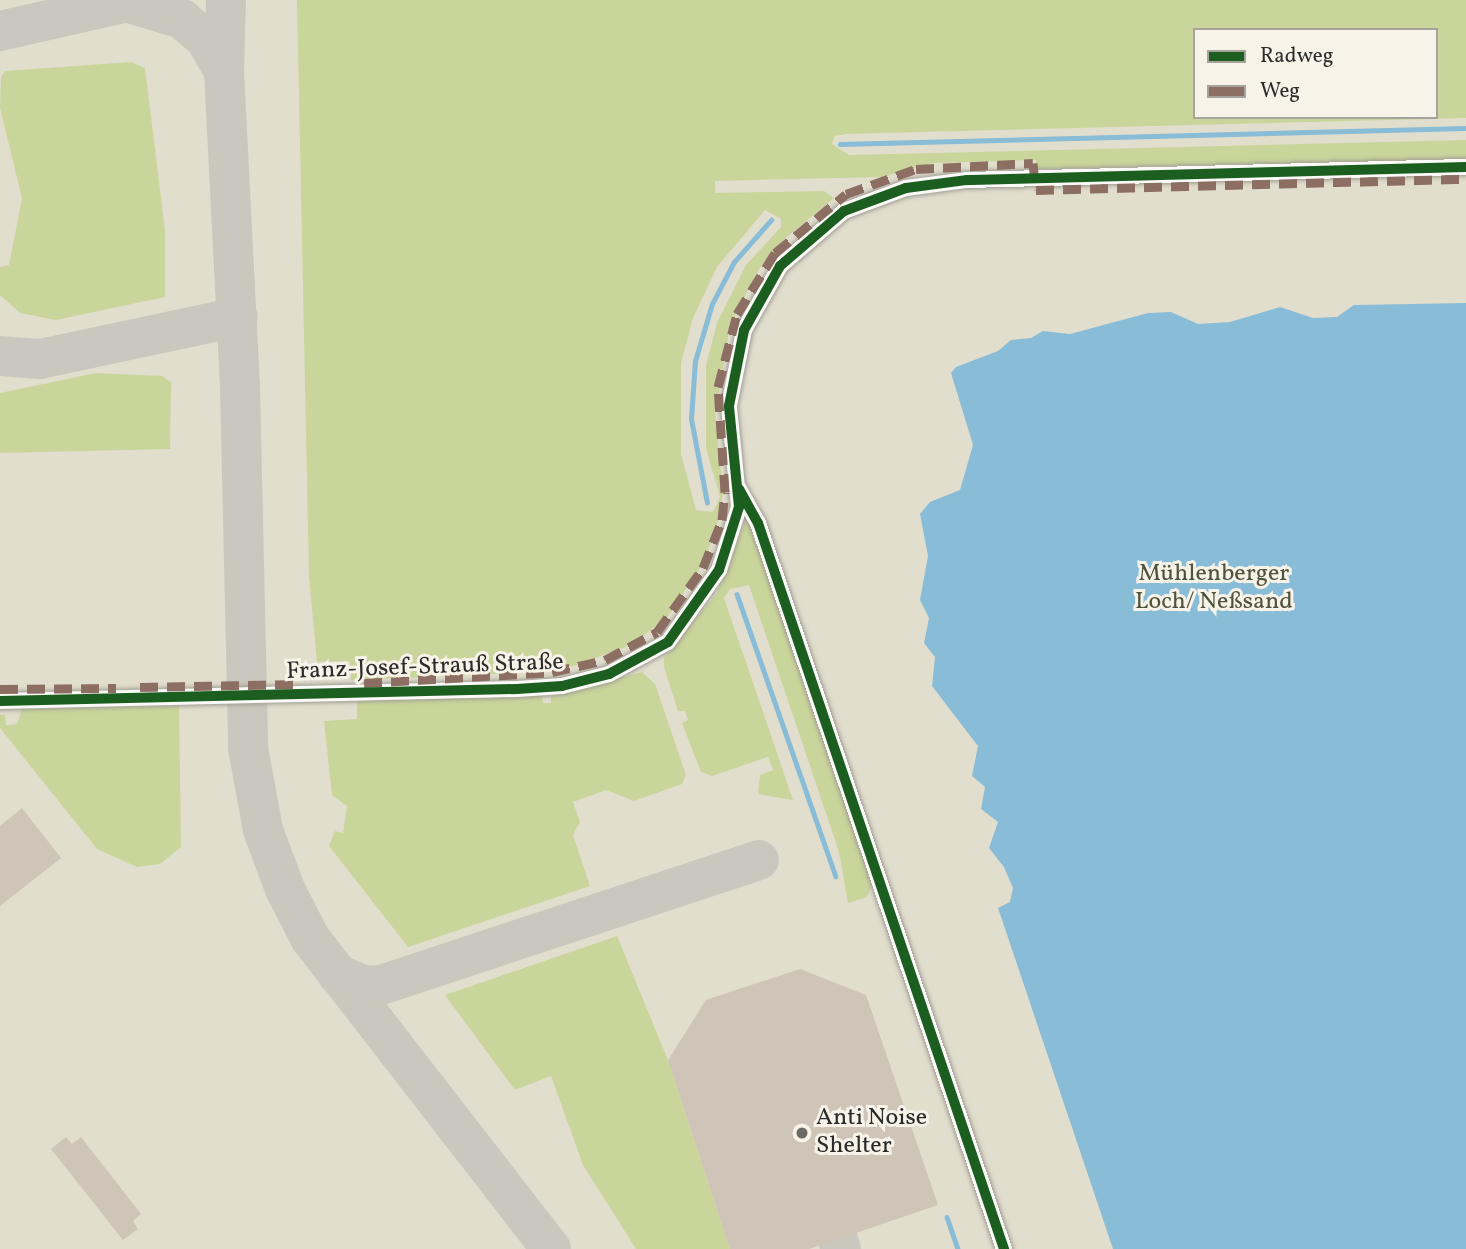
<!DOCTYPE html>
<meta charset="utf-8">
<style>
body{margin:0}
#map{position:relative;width:1466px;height:1249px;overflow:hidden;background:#e2dece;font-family:Vollkorn,serif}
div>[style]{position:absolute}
.green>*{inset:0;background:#cad59b}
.water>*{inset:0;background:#89bcd7}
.stream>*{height:4.5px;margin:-2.25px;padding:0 2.25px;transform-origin:2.25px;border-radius:2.25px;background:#89bcd7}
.taxiway>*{height:40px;margin:-20px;padding:0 20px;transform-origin:20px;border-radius:20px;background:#cac8be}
.building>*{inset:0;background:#cec4b7}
.roads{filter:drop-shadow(0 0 2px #a09e94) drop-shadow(0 0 2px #a09e94)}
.minor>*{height:16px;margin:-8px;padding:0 8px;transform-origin:8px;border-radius:8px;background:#fbfaf8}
.quiet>*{height:9px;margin-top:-4.5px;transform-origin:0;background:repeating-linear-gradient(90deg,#8d6e63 0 18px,transparent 0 27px)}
.cycleway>*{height:10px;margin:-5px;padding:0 5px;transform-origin:5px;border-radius:5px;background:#1b5e20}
.dots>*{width:19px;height:19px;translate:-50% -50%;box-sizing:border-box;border:4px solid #f7f3e8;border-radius:50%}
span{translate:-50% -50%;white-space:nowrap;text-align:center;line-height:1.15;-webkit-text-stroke:6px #f7f3e8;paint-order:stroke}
.park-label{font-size:24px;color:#4e543c}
.street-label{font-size:24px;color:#2b2b2b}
.poi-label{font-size:24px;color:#2b2b2b}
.left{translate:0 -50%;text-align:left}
.legend{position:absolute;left:1193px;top:28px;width:245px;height:91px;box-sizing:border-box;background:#f7f3e8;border:2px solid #a5a39c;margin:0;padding:9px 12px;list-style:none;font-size:21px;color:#2b2b2b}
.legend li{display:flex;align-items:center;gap:14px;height:35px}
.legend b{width:35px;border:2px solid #a5a39c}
</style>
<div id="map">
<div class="green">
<div style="clip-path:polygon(evenodd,297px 0,1466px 0,1466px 118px,846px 134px,835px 136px,832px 144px,849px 155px,1466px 140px,1466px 159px,1038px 169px,1036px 160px,934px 163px,882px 177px,715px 181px,715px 193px,824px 191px,834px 198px,782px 241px,759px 269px,730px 325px,715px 413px,723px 492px,720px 515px,704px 562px,668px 616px,633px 644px,574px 666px,513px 673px,351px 680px,350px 661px,317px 662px,309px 577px,297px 0,1195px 30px,1436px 30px,1436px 117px,1195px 117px,1195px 30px,297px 0,765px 210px,781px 219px,781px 227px,746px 265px,717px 323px,706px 365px,706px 448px,720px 497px,713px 512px,696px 510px,681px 454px,681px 363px,693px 318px,717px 267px,765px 210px)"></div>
<div style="clip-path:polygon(131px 62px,145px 68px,165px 230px,165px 297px,56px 320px,20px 313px,0 295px,0 267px,9px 265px,22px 198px,0 108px,1px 77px,5px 71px)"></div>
<div style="clip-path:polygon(96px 373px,162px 376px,171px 382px,170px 449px,0 453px,0 393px)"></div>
<div style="clip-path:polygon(748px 515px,872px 884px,867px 897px,848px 903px,839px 852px,749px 585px,730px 589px,724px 598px,793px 800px,758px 794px,760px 775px,773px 770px,768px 757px,712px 776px,701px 772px,682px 723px,688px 720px,685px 711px,678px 711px,664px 667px,664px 658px,717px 593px)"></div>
<div style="clip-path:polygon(642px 672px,655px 684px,686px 775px,682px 784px,634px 801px,606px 790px,573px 802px,580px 822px,573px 835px,590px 886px,408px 947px,329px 846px,335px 831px,343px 833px,347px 806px,332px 795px,324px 721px,357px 719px,357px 701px,542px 696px,543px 703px,551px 703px,551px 696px)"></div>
<div style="clip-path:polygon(179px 706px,181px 847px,160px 864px,137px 867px,97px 849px,0 728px,0 715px,5px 715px,6px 725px,17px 724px,22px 709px)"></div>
<div style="clip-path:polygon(617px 936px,668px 1060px,730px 1249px,636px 1249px,583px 1165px,551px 1076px,515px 1090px,445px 995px)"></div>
</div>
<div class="water">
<div style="clip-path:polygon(1466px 303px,1466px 1249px,1113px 1249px,998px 908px,1010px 902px,1013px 888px,1004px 867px,989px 848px,998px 822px,981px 809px,985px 787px,972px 776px,978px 746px,932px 686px,935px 657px,924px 643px,929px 618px,920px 600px,928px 556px,920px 514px,930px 502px,960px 490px,973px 445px,951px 373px,956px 367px,998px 351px,1011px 340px,1031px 338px,1043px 331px,1070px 334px,1148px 313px,1171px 312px,1198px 324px,1230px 322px,1280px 307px,1313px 318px,1337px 317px,1354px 305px)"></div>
</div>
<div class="stream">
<div style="left:840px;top:144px;width:626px;rotate:-1.46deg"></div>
<div style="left:707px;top:503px;width:86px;rotate:-100.8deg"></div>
<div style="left:691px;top:419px;width:58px;rotate:-86.1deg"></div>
<div style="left:695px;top:361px;width:59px;rotate:-73.4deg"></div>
<div style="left:712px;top:304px;width:47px;rotate:-62.4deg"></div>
<div style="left:734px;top:262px;width:56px;rotate:-48.6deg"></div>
<div style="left:737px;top:594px;width:299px;rotate:70.7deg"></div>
<div style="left:947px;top:1217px;width:34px;rotate:71deg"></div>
</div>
<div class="taxiway">
<div style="left:226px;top:0;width:71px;rotate:91.6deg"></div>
<div style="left:224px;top:71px;width:315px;rotate:87.1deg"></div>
<div style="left:240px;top:386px;width:362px;rotate:88.7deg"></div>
<div style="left:248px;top:748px;width:83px;rotate:79.6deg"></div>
<div style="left:263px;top:830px;width:63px;rotate:69.6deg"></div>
<div style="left:285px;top:889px;width:55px;rotate:63deg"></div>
<div style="left:310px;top:938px;width:393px;rotate:52.2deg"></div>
<div style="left:126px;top:2px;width:59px;rotate:16.9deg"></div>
<div style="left:182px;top:19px;width:32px;rotate:41deg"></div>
<div style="left:206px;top:40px;width:36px;rotate:60deg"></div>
<div style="left:0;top:31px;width:139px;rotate:-12.8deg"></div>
<div style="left:0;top:356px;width:40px;rotate:4.3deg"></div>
<div style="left:40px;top:359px;width:202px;rotate:-12deg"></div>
<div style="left:337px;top:974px;width:30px;rotate:23deg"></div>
<div style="left:365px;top:986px;width:16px;rotate:-4deg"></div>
<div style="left:381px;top:985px;width:398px;rotate:-18.3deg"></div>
<div style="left:821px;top:1189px;width:63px;rotate:71.6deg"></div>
</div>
<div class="building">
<div style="clip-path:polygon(22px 808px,61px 858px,0 906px,0 826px)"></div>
<div style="clip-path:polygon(800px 969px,866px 995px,938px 1205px,809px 1249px,730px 1249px,668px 1060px,706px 1000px)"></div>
<div style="clip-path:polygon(66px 1137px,72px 1144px,81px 1137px,141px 1214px,133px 1221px,138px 1229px,123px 1240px,51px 1149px)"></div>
</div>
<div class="roads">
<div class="minor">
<div style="left:739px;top:489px;width:39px;rotate:61deg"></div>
<div style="left:758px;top:523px;width:767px;rotate:71.28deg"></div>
<div style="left:0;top:701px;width:517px;rotate:-1.33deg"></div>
<div style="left:517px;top:689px;width:45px;rotate:-3.8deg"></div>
<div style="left:562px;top:686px;width:49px;rotate:-14.3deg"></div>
<div style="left:609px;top:674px;width:67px;rotate:-28.5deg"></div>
<div style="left:668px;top:642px;width:88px;rotate:-54.7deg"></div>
<div style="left:719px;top:570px;width:66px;rotate:-72.4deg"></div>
<div style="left:739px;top:507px;width:101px;rotate:-95.7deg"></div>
<div style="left:729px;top:406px;width:77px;rotate:-78.8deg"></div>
<div style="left:744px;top:330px;width:73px;rotate:-60.6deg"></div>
<div style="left:780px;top:266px;width:84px;rotate:-40.7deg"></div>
<div style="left:844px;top:211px;width:66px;rotate:-20.4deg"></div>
<div style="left:906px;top:188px;width:62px;rotate:-7.5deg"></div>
<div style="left:967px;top:180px;width:499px;rotate:-1.5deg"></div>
</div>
</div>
<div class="quiet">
<div style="left:364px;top:683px;width:188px;rotate:-3.3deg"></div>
<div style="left:552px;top:672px;width:54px;rotate:-12.8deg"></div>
<div style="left:605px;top:660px;width:59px;rotate:-28.3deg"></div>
<div style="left:657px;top:632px;width:79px;rotate:-54.3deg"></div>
<div style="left:703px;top:568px;width:52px;rotate:-68.4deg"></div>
<div style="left:722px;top:520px;width:28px;rotate:-84deg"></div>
<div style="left:725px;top:492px;width:105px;rotate:-93.8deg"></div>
<div style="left:718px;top:387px;width:75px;rotate:-75.4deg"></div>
<div style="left:737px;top:314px;width:72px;rotate:-58.1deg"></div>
<div style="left:775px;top:253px;width:92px;rotate:-39.7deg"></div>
<div style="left:846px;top:194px;width:74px;rotate:-19.7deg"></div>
<div style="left:916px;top:169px;width:117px;rotate:-2.9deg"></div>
<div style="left:1033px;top:163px;width:27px;rotate:84deg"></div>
<div style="left:1036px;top:190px;width:430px;rotate:-1.5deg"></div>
<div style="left:140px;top:687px;width:161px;rotate:-1.1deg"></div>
<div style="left:0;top:689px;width:116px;rotate:-0.5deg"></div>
</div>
<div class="cycleway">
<div style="left:739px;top:489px;width:39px;rotate:61deg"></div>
<div style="left:758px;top:523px;width:767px;rotate:71.28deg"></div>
<div style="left:0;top:701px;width:517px;rotate:-1.33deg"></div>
<div style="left:517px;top:689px;width:45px;rotate:-3.8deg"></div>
<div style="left:562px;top:686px;width:49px;rotate:-14.3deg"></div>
<div style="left:609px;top:674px;width:67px;rotate:-28.5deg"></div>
<div style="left:668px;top:642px;width:88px;rotate:-54.7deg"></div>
<div style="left:719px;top:570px;width:66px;rotate:-72.4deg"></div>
<div style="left:739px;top:507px;width:101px;rotate:-95.7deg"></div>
<div style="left:729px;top:406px;width:77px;rotate:-78.8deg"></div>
<div style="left:744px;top:330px;width:73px;rotate:-60.6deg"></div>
<div style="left:780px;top:266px;width:84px;rotate:-40.7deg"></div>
<div style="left:844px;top:211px;width:66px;rotate:-20.4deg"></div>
<div style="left:906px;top:188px;width:62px;rotate:-7.5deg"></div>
<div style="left:967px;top:180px;width:499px;rotate:-1.5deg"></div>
</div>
<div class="dots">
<div style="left:802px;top:1133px;background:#6b6a64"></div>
</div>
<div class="park-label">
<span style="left:1214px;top:589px">Mühlenberger<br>Loch/ Neßsand</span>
</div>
<div class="street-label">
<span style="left:425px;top:668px;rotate:-2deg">Franz-Josef-Strauß Straße</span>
</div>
<div class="poi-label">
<span class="left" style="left:816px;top:1133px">Anti Noise<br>Shelter</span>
</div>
<ul class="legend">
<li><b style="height:9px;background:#1b5e20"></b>Radweg</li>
<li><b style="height:9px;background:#8d6e63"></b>Weg</li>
</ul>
</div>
